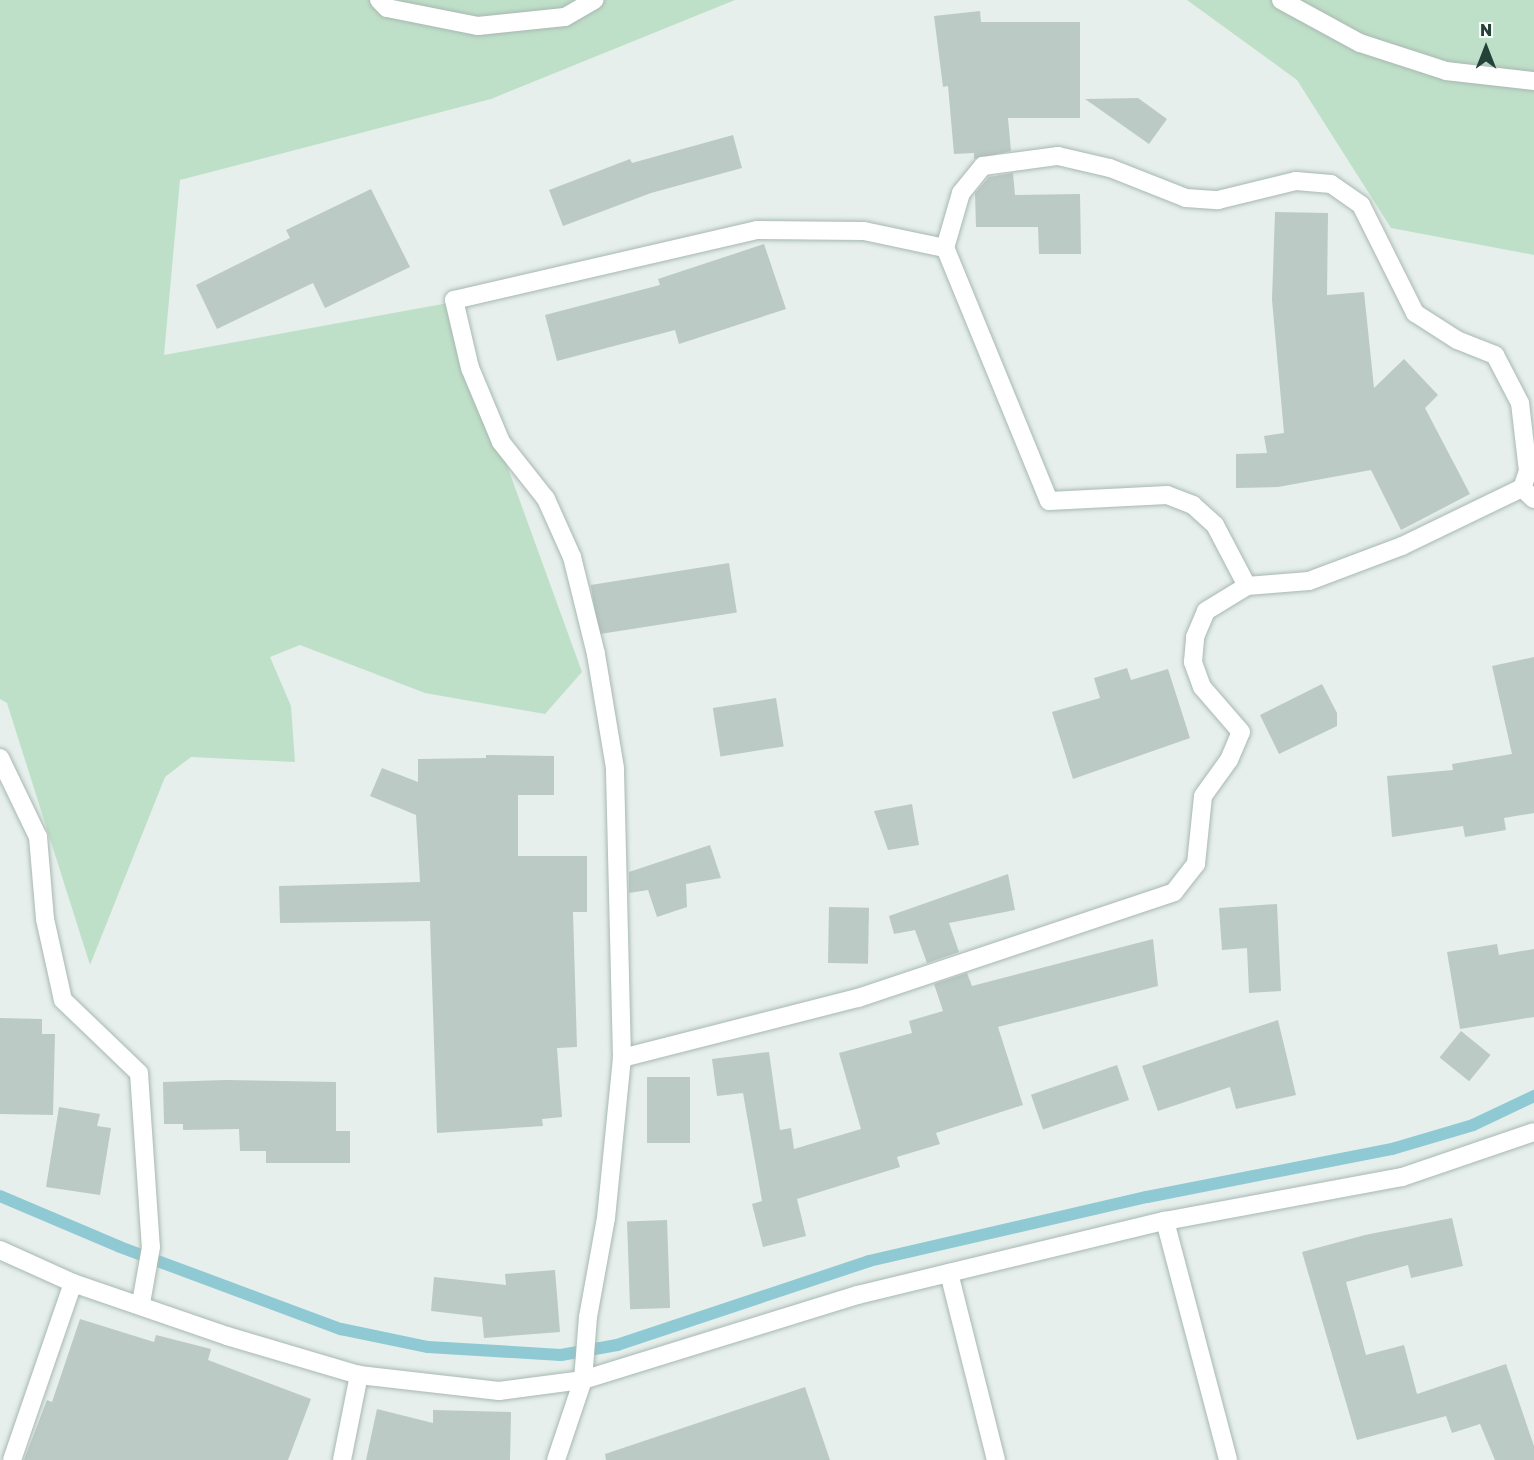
<!DOCTYPE html>
<style>
body{margin:0}
#map{position:relative;width:1534px;height:1460px;overflow:hidden;background:#e6efeb;font-family:"Golos Text",sans-serif}
div>[style]{position:absolute}
.green>*{inset:0;background:#bfe0c8}
.stream>*{height:12px;margin:-6px;padding:0 6px;transform-origin:6px;border-radius:6px;background:#8ec9d4}
.building>*{inset:0;background:#bbcac4;transform-origin:0 0}
.roads{filter:drop-shadow(0 0 2px #a8b8b2) drop-shadow(0 0 2px #a8b8b2)}
.minor>*{height:18px;margin:-9px;padding:0 9px;transform-origin:9px;border-radius:9px;background:#fff}
span{translate:-50% -50%;white-space:nowrap;text-align:center;line-height:1.15;-webkit-text-stroke:4.5px #f7fbf9;paint-order:stroke}
.north{position:absolute;left:1456px;top:18px;width:60px;height:60px;-webkit-text-stroke:4px #f7fbf9;paint-order:stroke;rotate:0deg;font-size:16px;font-weight:700;line-height:24px;text-align:center;color:#24423a}
.north::after{content:'';display:block;margin:auto;width:21px;height:27px;background:#24423a;clip-path:polygon(50% 0,100% 100%,50% 72%,0 100%)}
</style>
<div id="map">
<div class="green">
<div style="clip-path:polygon(0 0,735px 0,491px 99px,180px 180px,164px 355px,448px 303px,582px 672px,545px 714px,425px 693px,300px 645px,270px 657px,291px 706px,295px 762px,191px 757px,165px 777px,90px 965px,7px 703px,0 699px)"></div>
<div style="clip-path:polygon(1187px 0,1534px 0,1534px 255px,1391px 228px,1297px 80px)"></div>
</div>
<div class="stream">
<div style="left:0;top:1196px;width:130px;rotate:23deg"></div>
<div style="left:120px;top:1247px;width:236px;rotate:20.4deg"></div>
<div style="left:341px;top:1329px;width:89px;rotate:11.7deg"></div>
<div style="left:428px;top:1347px;width:133px;rotate:3.4deg"></div>
<div style="left:561px;top:1355px;width:57px;rotate:-10.1deg"></div>
<div style="left:617px;top:1345px;width:266px;rotate:-18.4deg"></div>
<div style="left:869px;top:1261px;width:285px;rotate:-13deg"></div>
<div style="left:1147px;top:1197px;width:250px;rotate:-11.1deg"></div>
<div style="left:1392px;top:1149px;width:84px;rotate:-16.5deg"></div>
<div style="left:1473px;top:1125px;width:68px;rotate:-25.4deg"></div>
</div>
<div class="building">
<div style="clip-path:polygon(980px 11px,981px 22px,1080px 22px,1080px 118px,1008px 118px,1011px 151px,974px 159px,974px 153px,954px 154px,948px 86px,943px 87px,934px 16px)"></div>
<div style="clip-path:polygon(1138px 98px,1167px 119px,1149px 144px,1085px 99px)"></div>
<div style="clip-path:polygon(733px 135px,742px 168px,651px 193px,563px 226px,549px 190px,630px 159px,632px 163px)"></div>
<div style="clip-path:polygon(1013px 173px,1015px 195px,1080px 194px,1081px 254px,1039px 254px,1038px 227px,976px 227px,975px 193px,989px 177px)"></div>
<div style="clip-path:polygon(371px 189px,410px 267px,325px 308px,313px 283px,217px 329px,196px 285px,290px 238px,286px 230px)"></div>
<div style="clip-path:polygon(1275px 212px,1328px 213px,1327px 295px,1364px 292px,1374px 388px,1404px 359px,1438px 395px,1425px 408px,1470px 494px,1401px 530px,1371px 470px,1278px 487px,1236px 488px,1236px 454px,1267px 453px,1264px 436px,1284px 433px,1272px 300px)"></div>
<div style="clip-path:polygon(764px 244px,786px 309px,679px 344px,675px 330px,557px 361px,545px 315px,660px 285px,658px 279px)"></div>
<div style="left:729px;top:563px;width:50px;height:140px;rotate:81deg"></div>
<div style="clip-path:polygon(1534px 657px,1534px 813px,1504px 818px,1506px 830px,1465px 837px,1463px 826px,1392px 837px,1387px 776px,1453px 770px,1452px 764px,1512px 754px,1492px 666px)"></div>
<div style="clip-path:polygon(1127px 668px,1131px 680px,1168px 669px,1190px 738px,1073px 779px,1052px 712px,1100px 698px,1094px 678px)"></div>
<div style="clip-path:polygon(1322px 684px,1337px 713px,1337px 726px,1279px 754px,1260px 715px)"></div>
<div style="left:776px;top:698px;width:49px;height:64px;rotate:81deg"></div>
<div style="clip-path:polygon(486px 755px,554px 756px,554px 795px,518px 795px,518px 856px,587px 856px,587px 912px,573px 912px,577px 1047px,557px 1048px,562px 1117px,542px 1119px,543px 1126px,437px 1133px,430px 921px,280px 923px,279px 886px,420px 882px,416px 815px,370px 796px,382px 768px,418px 782px,418px 759px,486px 758px)"></div>
<div style="clip-path:polygon(912px 804px,919px 845px,888px 850px,874px 811px)"></div>
<div style="clip-path:polygon(710px 845px,721px 878px,686px 884px,687px 907px,657px 917px,648px 890px,629px 893px,629px 872px)"></div>
<div style="clip-path:polygon(1008px 874px,1015px 910px,949px 923px,959px 952px,927px 963px,915px 930px,894px 934px,889px 916px)"></div>
<div style="clip-path:polygon(1277px 904px,1281px 991px,1249px 993px,1247px 948px,1222px 950px,1219px 908px)"></div>
<div style="left:829px;top:907px;width:40px;height:56px;rotate:1deg"></div>
<div style="clip-path:polygon(1153px 939px,1158px 986px,998px 1027px,1023px 1105px,936px 1133px,940px 1144px,897px 1157px,900px 1167px,797px 1199px,806px 1236px,763px 1247px,752px 1204px,762px 1201px,743px 1093px,717px 1096px,712px 1059px,769px 1052px,780px 1130px,791px 1128px,794px 1149px,861px 1129px,839px 1053px,912px 1033px,909px 1021px,943px 1011px,934px 984px,967px 973px,972px 986px)"></div>
<div style="clip-path:polygon(1497px 944px,1499px 955px,1534px 949px,1534px 1017px,1460px 1029px,1447px 952px)"></div>
<div style="clip-path:polygon(0 1018px,42px 1019px,42px 1034px,55px 1034px,53px 1115px,0 1114px)"></div>
<div style="clip-path:polygon(1278px 1020px,1296px 1095px,1236px 1109px,1230px 1087px,1158px 1111px,1142px 1066px)"></div>
<div style="left:1461px;top:1031px;width:38px;height:34px;rotate:39deg"></div>
<div style="left:1117px;top:1065px;width:37px;height:91px;rotate:71deg"></div>
<div style="left:647px;top:1077px;width:43px;height:66px"></div>
<div style="clip-path:polygon(226px 1080px,336px 1082px,336px 1131px,350px 1131px,350px 1163px,266px 1163px,266px 1151px,240px 1151px,239px 1129px,183px 1130px,183px 1124px,164px 1124px,163px 1082px)"></div>
<div style="clip-path:polygon(59px 1107px,100px 1114px,97px 1126px,111px 1128px,100px 1195px,46px 1187px)"></div>
<div style="clip-path:polygon(1452px 1218px,1463px 1266px,1411px 1278px,1408px 1265px,1346px 1282px,1366px 1355px,1404px 1345px,1417px 1394px,1506px 1364px,1534px 1446px,1534px 1460px,1495px 1460px,1480px 1424px,1452px 1433px,1446px 1416px,1357px 1440px,1302px 1252px,1365px 1235px)"></div>
<div style="left:667px;top:1220px;width:88px;height:40px;rotate:88deg"></div>
<div style="clip-path:polygon(555px 1270px,560px 1332px,484px 1338px,482px 1317px,431px 1311px,434px 1277px,506px 1285px,505px 1274px)"></div>
<div style="clip-path:polygon(80px 1319px,154px 1342px,156px 1335px,211px 1349px,208px 1360px,311px 1399px,288px 1460px,24px 1460px,47px 1400px,52px 1402px)"></div>
<div style="clip-path:polygon(805px 1387px,830px 1460px,606px 1460px,605px 1454px)"></div>
<div style="clip-path:polygon(377px 1409px,433px 1423px,433px 1410px,511px 1412px,510px 1460px,366px 1460px)"></div>
</div>
<div class="roads">
<div class="minor">
<div style="left:379px;top:0;width:11px;rotate:45deg"></div>
<div style="left:387px;top:8px;width:93px;rotate:11.2deg"></div>
<div style="left:478px;top:26px;width:87px;rotate:-5.9deg"></div>
<div style="left:565px;top:17px;width:34px;rotate:-30deg"></div>
<div style="left:1281px;top:0;width:90px;rotate:28.6deg"></div>
<div style="left:1360px;top:43px;width:90px;rotate:18deg"></div>
<div style="left:1446px;top:71px;width:89px;rotate:6.5deg"></div>
<div style="left:1247px;top:586px;width:69px;rotate:-117.7deg"></div>
<div style="left:1215px;top:525px;width:30px;rotate:-138deg"></div>
<div style="left:1193px;top:505px;width:28px;rotate:-159deg"></div>
<div style="left:1167px;top:495px;width:118px;rotate:177.1deg"></div>
<div style="left:1049px;top:501px;width:274px;rotate:-112.3deg"></div>
<div style="left:945px;top:248px;width:57px;rotate:-73.8deg"></div>
<div style="left:961px;top:193px;width:35px;rotate:-51deg"></div>
<div style="left:983px;top:166px;width:76px;rotate:-7.6deg"></div>
<div style="left:1058px;top:156px;width:53px;rotate:13deg"></div>
<div style="left:1110px;top:168px;width:82px;rotate:21.5deg"></div>
<div style="left:1186px;top:198px;width:32px;rotate:4deg"></div>
<div style="left:1218px;top:200px;width:80px;rotate:-13.7deg"></div>
<div style="left:1296px;top:181px;width:35px;rotate:5deg"></div>
<div style="left:1331px;top:184px;width:37px;rotate:35deg"></div>
<div style="left:1361px;top:205px;width:121px;rotate:63.4deg"></div>
<div style="left:1415px;top:313px;width:50px;rotate:32.7deg"></div>
<div style="left:1457px;top:340px;width:41px;rotate:21.5deg"></div>
<div style="left:1495px;top:355px;width:54px;rotate:62.5deg"></div>
<div style="left:1520px;top:403px;width:68px;rotate:83.3deg"></div>
<div style="left:1528px;top:471px;width:18px;rotate:109deg"></div>
<div style="left:0;top:758px;width:88px;rotate:64.3deg"></div>
<div style="left:38px;top:837px;width:82px;rotate:85.1deg"></div>
<div style="left:45px;top:919px;width:83px;rotate:77.5deg"></div>
<div style="left:63px;top:1000px;width:105px;rotate:43.8deg"></div>
<div style="left:139px;top:1073px;width:174px;rotate:86.1deg"></div>
<div style="left:151px;top:1247px;width:57px;rotate:100.1deg"></div>
<div style="left:622px;top:1058px;width:244px;rotate:-14.3deg"></div>
<div style="left:858px;top:998px;width:333px;rotate:-18.5deg"></div>
<div style="left:1174px;top:892px;width:36px;rotate:-52deg"></div>
<div style="left:1196px;top:864px;width:68px;rotate:-84.1deg"></div>
<div style="left:1203px;top:796px;width:44px;rotate:-54.2deg"></div>
<div style="left:1229px;top:760px;width:30px;rotate:-67deg"></div>
<div style="left:1241px;top:732px;width:60px;rotate:-130.9deg"></div>
<div style="left:1202px;top:687px;width:27px;rotate:-110deg"></div>
<div style="left:1193px;top:662px;width:25px;rotate:-85deg"></div>
<div style="left:1195px;top:637px;width:28px;rotate:-67deg"></div>
<div style="left:1206px;top:611px;width:48px;rotate:-31.4deg"></div>
<div style="left:1247px;top:586px;width:62px;rotate:-4.6deg"></div>
<div style="left:1309px;top:581px;width:99px;rotate:-20.6deg"></div>
<div style="left:1402px;top:546px;width:133px;rotate:-25.8deg"></div>
<div style="left:1522px;top:488px;width:16px;rotate:43deg"></div>
<div style="left:1165px;top:1221px;width:247px;rotate:75.2deg"></div>
<div style="left:0;top:1250px;width:80px;rotate:24.3deg"></div>
<div style="left:73px;top:1283px;width:163px;rotate:19deg"></div>
<div style="left:227px;top:1336px;width:138px;rotate:16.5deg"></div>
<div style="left:359px;top:1375px;width:141px;rotate:6.5deg"></div>
<div style="left:499px;top:1391px;width:85px;rotate:-7.5deg"></div>
<div style="left:583px;top:1380px;width:288px;rotate:-17.2deg"></div>
<div style="left:858px;top:1295px;width:316px;rotate:-13.6deg"></div>
<div style="left:1165px;top:1221px;width:241px;rotate:-10.5deg"></div>
<div style="left:1402px;top:1177px;width:139px;rotate:-18.8deg"></div>
<div style="left:949px;top:1273px;width:193px;rotate:75.9deg"></div>
<div style="left:12px;top:1460px;width:187px;rotate:-71deg"></div>
<div style="left:342px;top:1460px;width:87px;rotate:-78.7deg"></div>
<div style="left:556px;top:1460px;width:84px;rotate:-71.4deg"></div>
<div style="left:583px;top:1380px;width:63px;rotate:-85.5deg"></div>
<div style="left:588px;top:1317px;width:101px;rotate:-79.7deg"></div>
<div style="left:606px;top:1218px;width:161px;rotate:-84.3deg"></div>
<div style="left:622px;top:1058px;width:290px;rotate:-91.4deg"></div>
<div style="left:615px;top:768px;width:116px;rotate:-99.5deg"></div>
<div style="left:596px;top:654px;width:100px;rotate:-103.9deg"></div>
<div style="left:572px;top:557px;width:64px;rotate:-114.1deg"></div>
<div style="left:546px;top:499px;width:73px;rotate:-128.3deg"></div>
<div style="left:501px;top:442px;width:80px;rotate:-112.7deg"></div>
<div style="left:470px;top:368px;width:70px;rotate:-103.2deg"></div>
<div style="left:454px;top:300px;width:311px;rotate:-13deg"></div>
<div style="left:757px;top:230px;width:107px;rotate:0.5deg"></div>
<div style="left:864px;top:231px;width:83px;rotate:11.9deg"></div>
</div>
</div>
<div class="north">N</div>
</div>
